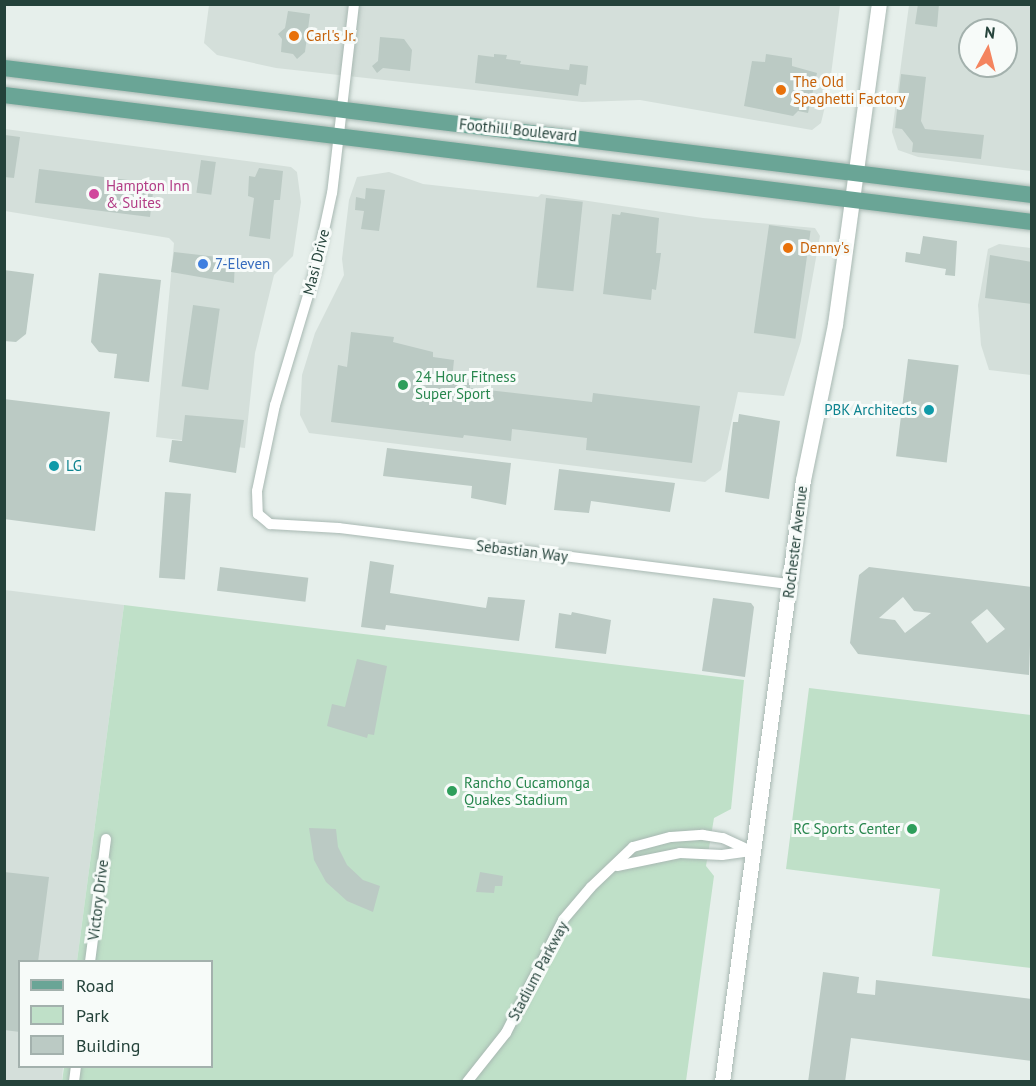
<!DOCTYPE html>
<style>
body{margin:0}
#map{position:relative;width:1036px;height:1086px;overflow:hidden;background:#e6efeb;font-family:"PT Sans",sans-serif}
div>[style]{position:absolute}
.built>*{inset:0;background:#d4dfda}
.green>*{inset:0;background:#bfe0c8}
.building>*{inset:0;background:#bbcac4;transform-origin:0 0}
.roads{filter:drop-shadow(0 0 2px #a8b8b2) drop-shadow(0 0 2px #a8b8b2)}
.minor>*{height:10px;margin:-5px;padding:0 5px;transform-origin:5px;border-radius:5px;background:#fff}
.secondary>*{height:15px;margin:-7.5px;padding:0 7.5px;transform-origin:7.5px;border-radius:7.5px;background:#fff}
.primary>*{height:16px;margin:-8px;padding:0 8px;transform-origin:8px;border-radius:8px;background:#6aa596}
.dots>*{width:16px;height:16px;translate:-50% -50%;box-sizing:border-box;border:3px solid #f7fbf9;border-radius:50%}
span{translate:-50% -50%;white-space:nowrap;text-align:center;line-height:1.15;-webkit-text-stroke:6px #f7fbf9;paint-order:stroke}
.food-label{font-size:15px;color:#c56008}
.left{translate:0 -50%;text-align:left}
.street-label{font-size:15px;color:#24423a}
.hotel-label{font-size:15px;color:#b23c85}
.shop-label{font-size:15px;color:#366cbe}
.leisure-label{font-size:15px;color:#27864d}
.right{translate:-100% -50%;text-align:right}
.culture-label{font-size:15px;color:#0d838f}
.frame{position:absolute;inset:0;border:6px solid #24423a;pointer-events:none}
.legend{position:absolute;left:18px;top:960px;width:195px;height:108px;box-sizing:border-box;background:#f7fbf9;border:2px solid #a3b1ad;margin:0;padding:8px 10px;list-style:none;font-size:18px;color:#24423a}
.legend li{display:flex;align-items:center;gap:12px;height:30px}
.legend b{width:30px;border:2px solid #a3b1ad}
.north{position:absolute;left:958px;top:18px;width:60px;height:60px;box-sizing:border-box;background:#f7fbf9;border:2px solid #a3b1ad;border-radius:50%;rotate:7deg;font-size:16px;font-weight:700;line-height:24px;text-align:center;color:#24423a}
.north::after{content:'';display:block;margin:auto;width:21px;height:27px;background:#f4845f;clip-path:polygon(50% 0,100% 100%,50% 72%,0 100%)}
</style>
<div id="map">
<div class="built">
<div style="clip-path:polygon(209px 5px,840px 5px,829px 90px,821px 123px,812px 130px,640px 100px,582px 102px,276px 68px,217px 55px,204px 43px)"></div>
<div style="clip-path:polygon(evenodd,909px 5px,1031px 5px,1031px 171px,918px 157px,898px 150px,892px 132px,909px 5px,970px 30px,1006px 30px,1006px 66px,970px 66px,970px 30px)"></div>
<div style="clip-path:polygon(5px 129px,291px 167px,297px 172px,301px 202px,293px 256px,274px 275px,255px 353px,245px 448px,156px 437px,174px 243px,169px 238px,5px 211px)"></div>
<div style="clip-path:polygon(389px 172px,423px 184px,538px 197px,541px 194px,703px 218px,815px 228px,820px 236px,801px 341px,784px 396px,738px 392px,721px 470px,705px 482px,309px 433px,300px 415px,302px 375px,315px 333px,344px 275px,342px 259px,349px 200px,357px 177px)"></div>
<div style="clip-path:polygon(999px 244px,1031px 248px,1031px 375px,989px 370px,981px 345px,978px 305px,988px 249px)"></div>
<div style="clip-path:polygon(5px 590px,124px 605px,77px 961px,20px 962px,20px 1066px,63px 1067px,62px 1081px,5px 1082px)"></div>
</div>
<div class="green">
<div style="clip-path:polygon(124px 605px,744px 680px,731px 809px,714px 818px,706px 866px,714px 876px,686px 1081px,62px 1082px,64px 1067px,212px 1066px,212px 962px,77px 961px)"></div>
<div style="clip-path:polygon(809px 688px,1031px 715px,1031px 968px,932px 956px,940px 889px,786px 869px)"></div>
</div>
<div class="building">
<div style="clip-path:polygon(918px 4px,939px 4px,937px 27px,915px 24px)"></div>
<div style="clip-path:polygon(288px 11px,310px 14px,305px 52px,297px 59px,293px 54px,281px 52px,282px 39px,278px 34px,285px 28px)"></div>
<div style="clip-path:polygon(380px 37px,404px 39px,412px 50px,410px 71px,383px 68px,377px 73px,372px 66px,378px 61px)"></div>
<div style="clip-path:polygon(494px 54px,507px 55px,506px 59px,521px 61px,520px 64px,569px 70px,570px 64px,588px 66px,586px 85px,580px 84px,578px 96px,475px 83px,478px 55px,494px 57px)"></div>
<div style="clip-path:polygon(766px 54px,792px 58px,792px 66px,817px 73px,808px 113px,798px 111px,793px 116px,744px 106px,752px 61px,765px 62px)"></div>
<div style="clip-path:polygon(901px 74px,926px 77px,921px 121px,925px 129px,984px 135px,981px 159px,912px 152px,913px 143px,902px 129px,895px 128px)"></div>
<div style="clip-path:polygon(5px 135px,20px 137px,14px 178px,4px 177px)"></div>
<div style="left:201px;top:160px;width:15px;height:33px;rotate:8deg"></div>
<div style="clip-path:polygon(259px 168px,283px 171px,280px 200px,274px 200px,270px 239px,249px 236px,254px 198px,248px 196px,249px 176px,255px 177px)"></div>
<div style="left:39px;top:169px;width:116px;height:34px;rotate:7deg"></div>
<div style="clip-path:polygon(366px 188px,385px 190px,379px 231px,361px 229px,364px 211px,355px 210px,356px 197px,365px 199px)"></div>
<div style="left:546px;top:198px;width:37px;height:90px;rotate:6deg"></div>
<div style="clip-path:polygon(621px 212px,659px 218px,656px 253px,661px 253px,656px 290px,652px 289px,651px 300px,603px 294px,612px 214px,620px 215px)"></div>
<div style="left:769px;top:225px;width:42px;height:109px;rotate:8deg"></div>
<div style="clip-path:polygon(923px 236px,957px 241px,955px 276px,945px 275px,946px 269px,905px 262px,906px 252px,920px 254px)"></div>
<div style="clip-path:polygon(174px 252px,235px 259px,234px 283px,171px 272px)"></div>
<div style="clip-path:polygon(990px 255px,1032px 262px,1032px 304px,985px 298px)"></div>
<div style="clip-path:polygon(4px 270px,34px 274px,26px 334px,16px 342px,4px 341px)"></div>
<div style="clip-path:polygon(99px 273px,161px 280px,149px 382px,114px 378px,117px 354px,99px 352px,91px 342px)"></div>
<div style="left:193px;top:305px;width:27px;height:82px;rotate:8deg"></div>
<div style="clip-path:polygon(351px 332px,394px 337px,393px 342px,433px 352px,433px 357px,454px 360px,452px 380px,470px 383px,470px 388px,592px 402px,593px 393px,700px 406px,692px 463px,586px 450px,587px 438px,512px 429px,511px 441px,464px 435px,463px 438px,331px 422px,338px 365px,347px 367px)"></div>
<div style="left:908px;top:359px;width:51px;height:98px;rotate:7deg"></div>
<div style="clip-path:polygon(4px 399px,110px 412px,95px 531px,4px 519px)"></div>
<div style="clip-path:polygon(739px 414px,780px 421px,769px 499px,725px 492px,733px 422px,738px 422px)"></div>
<div style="clip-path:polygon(185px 415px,244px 420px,236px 473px,169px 462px,172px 440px,182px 441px)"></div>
<div style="clip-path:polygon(387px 448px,511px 463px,506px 505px,471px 498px,472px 486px,383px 476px)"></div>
<div style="clip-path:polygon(559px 469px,675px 483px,670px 512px,591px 501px,589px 513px,554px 510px)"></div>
<div style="left:165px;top:492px;width:26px;height:86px;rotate:4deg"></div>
<div style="clip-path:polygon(370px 561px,394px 565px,390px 593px,486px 608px,488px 597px,525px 600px,519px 641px,386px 625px,385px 630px,361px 627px)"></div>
<div style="left:220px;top:567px;width:89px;height:24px;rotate:7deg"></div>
<div style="clip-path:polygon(evenodd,869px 567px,1032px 587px,1029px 675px,858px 654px,850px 643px,855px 604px,859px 575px,869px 567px,903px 597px,914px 611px,931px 613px,905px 633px,895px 620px,879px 618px,903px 597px,869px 567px,987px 609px,1005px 629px,987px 643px,971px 622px,987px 609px)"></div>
<div style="clip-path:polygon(713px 598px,751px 603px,754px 607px,745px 677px,702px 671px)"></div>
<div style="clip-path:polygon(572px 612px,611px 620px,606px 654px,555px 648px,559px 613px,571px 615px)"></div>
<div style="clip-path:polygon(357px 659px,387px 666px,374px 735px,368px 734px,367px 738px,327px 726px,332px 704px,345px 707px)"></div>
<div style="clip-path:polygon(309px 828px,336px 829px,338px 847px,347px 865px,363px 880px,380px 886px,373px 912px,347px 901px,326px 882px,314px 860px)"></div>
<div style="clip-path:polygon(4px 872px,49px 877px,38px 962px,20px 962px,20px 1032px,4px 1030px)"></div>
<div style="clip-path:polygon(480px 872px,503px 876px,502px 886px,495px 886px,494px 893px,476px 892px)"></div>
<div style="clip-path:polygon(823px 972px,859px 977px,857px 993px,875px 995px,876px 980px,1032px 999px,1032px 1061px,851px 1038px,845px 1082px,808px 1082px)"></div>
</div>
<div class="roads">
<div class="minor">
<div style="left:354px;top:4px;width:190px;rotate:96.6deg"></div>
<div style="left:332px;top:193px;width:81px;rotate:102.1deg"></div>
<div style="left:315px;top:272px;width:139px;rotate:106.7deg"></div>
<div style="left:275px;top:405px;width:88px;rotate:101.8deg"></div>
<div style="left:257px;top:491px;width:23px;rotate:88deg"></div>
<div style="left:258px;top:514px;width:16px;rotate:40deg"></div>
<div style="left:270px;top:524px;width:69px;rotate:3.3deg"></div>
<div style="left:339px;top:528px;width:454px;rotate:7.1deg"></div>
<div style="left:617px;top:866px;width:64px;rotate:-11.7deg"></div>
<div style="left:680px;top:853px;width:42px;rotate:2.7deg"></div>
<div style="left:722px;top:855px;width:29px;rotate:-8deg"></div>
<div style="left:90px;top:962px;width:124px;rotate:-82.6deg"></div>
<div style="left:74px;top:1082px;width:16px;rotate:-83deg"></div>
<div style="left:467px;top:1082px;width:63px;rotate:-51.5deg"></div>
<div style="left:506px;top:1033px;width:127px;rotate:-63.2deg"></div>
<div style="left:563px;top:920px;width:43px;rotate:-49.7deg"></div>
<div style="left:591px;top:887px;width:58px;rotate:-43.6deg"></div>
<div style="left:633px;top:847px;width:39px;rotate:-15deg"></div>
<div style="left:671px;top:837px;width:32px;rotate:-4deg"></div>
<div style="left:703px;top:835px;width:20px;rotate:9deg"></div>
<div style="left:723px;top:838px;width:31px;rotate:25deg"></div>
</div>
<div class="secondary">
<div style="left:722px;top:1082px;width:607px;rotate:-82.34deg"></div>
<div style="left:803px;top:480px;width:159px;rotate:-78.4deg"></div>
<div style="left:835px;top:324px;width:323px;rotate:-82.2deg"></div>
</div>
<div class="primary">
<div style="left:4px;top:68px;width:1036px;rotate:7.04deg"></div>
<div style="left:4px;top:95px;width:1036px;rotate:7.04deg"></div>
</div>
</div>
<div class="dots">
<div style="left:294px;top:36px;background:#e8710a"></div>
<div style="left:781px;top:90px;background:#e8710a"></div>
<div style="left:94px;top:194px;background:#d1479c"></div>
<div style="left:788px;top:248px;background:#e8710a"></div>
<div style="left:203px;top:264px;background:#3f7fe0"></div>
<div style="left:403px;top:385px;background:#2e9e5b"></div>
<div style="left:929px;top:410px;background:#0f9aa8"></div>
<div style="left:54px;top:466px;background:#0f9aa8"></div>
<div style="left:452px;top:791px;background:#2e9e5b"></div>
<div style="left:912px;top:829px;background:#2e9e5b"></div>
</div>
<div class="food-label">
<span class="left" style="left:306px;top:36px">Carl's Jr.</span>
<span class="left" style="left:793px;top:90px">The Old<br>Spaghetti Factory</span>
<span class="left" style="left:800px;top:248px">Denny's</span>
</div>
<div class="street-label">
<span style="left:518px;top:130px;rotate:6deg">Foothill Boulevard</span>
<span style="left:316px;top:262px;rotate:-76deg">Masi Drive</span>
<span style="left:795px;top:542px;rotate:-83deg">Rochester Avenue</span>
<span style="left:522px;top:551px;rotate:7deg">Sebastian Way</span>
<span style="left:98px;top:900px;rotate:-83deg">Victory Drive</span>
<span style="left:538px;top:971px;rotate:-62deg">Stadium Parkway</span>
</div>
<div class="hotel-label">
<span class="left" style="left:106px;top:194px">Hampton Inn<br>&amp; Suites</span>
</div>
<div class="shop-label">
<span class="left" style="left:215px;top:264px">7-Eleven</span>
</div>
<div class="leisure-label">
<span class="left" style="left:415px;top:385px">24 Hour Fitness<br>Super Sport</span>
<span class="left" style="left:464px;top:791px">Rancho Cucamonga<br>Quakes Stadium</span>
<span class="right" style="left:900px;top:829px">RC Sports Center</span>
</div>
<div class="culture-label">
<span class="right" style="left:917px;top:410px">PBK Architects</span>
<span class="left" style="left:66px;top:466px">LG</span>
</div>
<div class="frame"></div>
<ul class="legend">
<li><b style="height:8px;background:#6aa596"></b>Road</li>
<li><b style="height:16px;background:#bfe0c8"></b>Park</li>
<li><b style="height:16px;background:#bbcac4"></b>Building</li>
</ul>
<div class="north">N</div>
</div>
